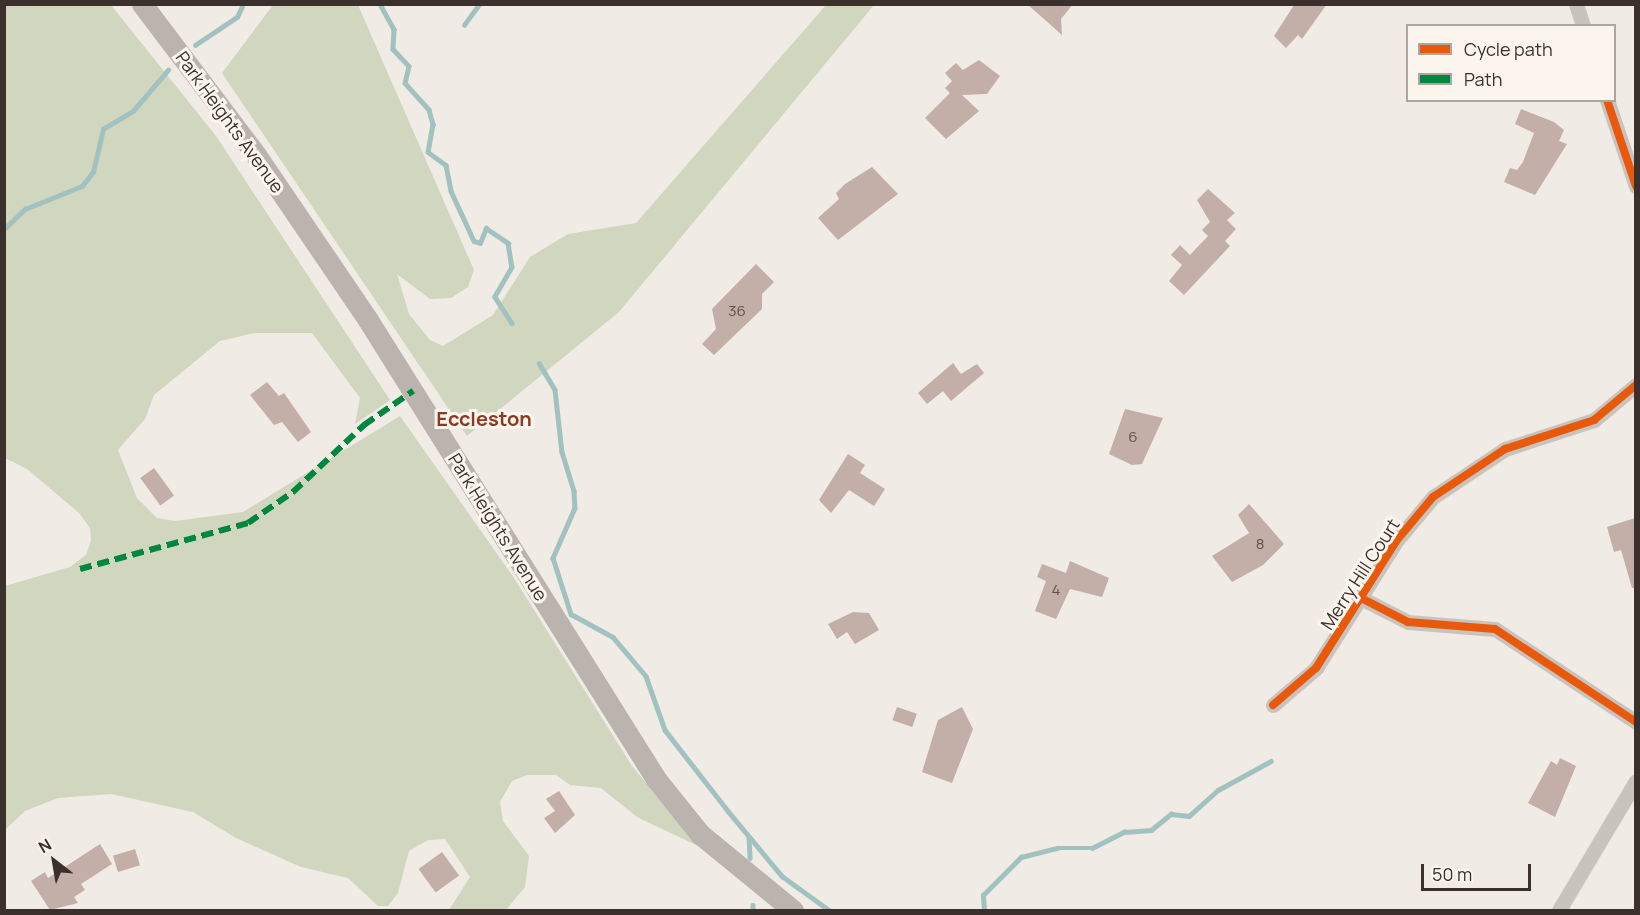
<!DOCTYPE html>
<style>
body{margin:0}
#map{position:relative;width:1640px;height:915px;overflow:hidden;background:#f0ebe5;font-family:Manrope,sans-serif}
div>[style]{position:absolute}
.green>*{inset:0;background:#d1d6bf}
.stream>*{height:4.5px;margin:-2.25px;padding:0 2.25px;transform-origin:2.25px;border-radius:2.25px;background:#a1c2c1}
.building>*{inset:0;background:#c3afa7;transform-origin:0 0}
.street>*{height:15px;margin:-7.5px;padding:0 7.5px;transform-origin:7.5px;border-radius:7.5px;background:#c9c3be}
.secondary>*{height:21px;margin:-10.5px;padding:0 10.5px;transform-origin:10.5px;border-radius:10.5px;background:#bab3ae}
.quiet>*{height:6px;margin-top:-3px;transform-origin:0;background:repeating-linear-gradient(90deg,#00873e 0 12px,transparent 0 18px)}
.cycleway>*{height:8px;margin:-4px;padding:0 4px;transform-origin:4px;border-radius:4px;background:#e8590c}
span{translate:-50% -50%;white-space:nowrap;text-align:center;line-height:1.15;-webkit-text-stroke:6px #fbf5ee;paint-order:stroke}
.number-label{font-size:15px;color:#5d504a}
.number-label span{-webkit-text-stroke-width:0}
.street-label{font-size:18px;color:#3b302b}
.neighbourhood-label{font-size:20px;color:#8c3b22;font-weight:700}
.frame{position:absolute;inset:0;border:6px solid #3b302b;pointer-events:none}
.legend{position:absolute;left:1406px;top:24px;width:210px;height:78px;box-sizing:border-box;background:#fbf5ee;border:2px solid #aea6a0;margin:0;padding:8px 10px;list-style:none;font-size:18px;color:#3b302b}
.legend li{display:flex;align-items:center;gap:12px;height:30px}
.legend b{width:30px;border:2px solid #aea6a0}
.north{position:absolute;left:24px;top:831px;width:60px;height:60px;-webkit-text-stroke:4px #fbf5ee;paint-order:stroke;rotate:329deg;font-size:16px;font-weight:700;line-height:24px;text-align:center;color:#3b302b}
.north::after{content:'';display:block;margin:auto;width:21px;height:27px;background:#3b302b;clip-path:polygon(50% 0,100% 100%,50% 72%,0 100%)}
.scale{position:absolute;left:1421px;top:864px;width:110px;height:27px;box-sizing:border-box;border:3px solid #3b302b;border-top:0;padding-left:8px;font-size:18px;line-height:21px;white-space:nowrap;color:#3b302b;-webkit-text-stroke:4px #fbf5ee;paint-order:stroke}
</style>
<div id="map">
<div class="green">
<div style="clip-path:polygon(5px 5px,111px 5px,216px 136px,390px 400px,355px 424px,360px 398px,312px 333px,254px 333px,220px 341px,154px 395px,145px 419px,118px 450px,137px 498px,157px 518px,175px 521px,243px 512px,400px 416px,514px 578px,632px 766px,698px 846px,637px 817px,601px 788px,570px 785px,556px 775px,527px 775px,512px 781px,500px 802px,503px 821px,529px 856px,525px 887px,506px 910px,449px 910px,470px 877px,445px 839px,428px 840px,409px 851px,398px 893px,388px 906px,378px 906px,348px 878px,301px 867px,236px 838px,193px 812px,111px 794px,58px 798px,25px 811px,5px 830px,5px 586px,70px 567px,86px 555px,91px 541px,90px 528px,79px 513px,27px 469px,5px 458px)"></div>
<div style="clip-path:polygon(273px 5px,358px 5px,474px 270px,468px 287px,451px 298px,430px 299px,397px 274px,409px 314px,430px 340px,443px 346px,493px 315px,530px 257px,568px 234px,636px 223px,826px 5px,874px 5px,619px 312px,467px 436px,222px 73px)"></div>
</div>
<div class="stream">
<div style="left:380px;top:4px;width:29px;rotate:61deg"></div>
<div style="left:394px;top:29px;width:20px;rotate:93deg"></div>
<div style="left:393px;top:49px;width:23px;rotate:47deg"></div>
<div style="left:409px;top:66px;width:17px;rotate:103deg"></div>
<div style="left:405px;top:83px;width:36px;rotate:48deg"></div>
<div style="left:429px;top:110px;width:15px;rotate:74deg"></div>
<div style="left:433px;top:124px;width:28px;rotate:100deg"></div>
<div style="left:428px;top:152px;width:22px;rotate:36deg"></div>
<div style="left:446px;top:165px;width:26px;rotate:79deg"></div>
<div style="left:451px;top:191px;width:55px;rotate:65.3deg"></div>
<div style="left:474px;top:241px;width:6px;rotate:18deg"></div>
<div style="left:480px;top:243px;width:16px;rotate:-68deg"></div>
<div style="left:486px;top:228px;width:27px;rotate:34deg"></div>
<div style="left:508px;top:243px;width:24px;rotate:81deg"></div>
<div style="left:512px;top:267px;width:34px;rotate:120deg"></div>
<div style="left:495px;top:297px;width:31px;rotate:57deg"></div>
<div style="left:464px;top:25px;width:26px;rotate:-54deg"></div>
<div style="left:195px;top:45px;width:50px;rotate:-33.7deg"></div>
<div style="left:237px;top:17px;width:14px;rotate:-65deg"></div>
<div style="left:4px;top:229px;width:29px;rotate:-44deg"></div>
<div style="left:25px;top:209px;width:61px;rotate:-22deg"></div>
<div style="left:82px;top:186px;width:18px;rotate:-52deg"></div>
<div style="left:93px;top:172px;width:44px;rotate:-76.9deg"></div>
<div style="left:103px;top:129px;width:35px;rotate:-31deg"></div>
<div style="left:133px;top:111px;width:54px;rotate:-49.5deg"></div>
<div style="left:539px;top:363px;width:31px;rotate:59deg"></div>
<div style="left:555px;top:390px;width:62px;rotate:83.6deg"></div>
<div style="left:562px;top:452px;width:41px;rotate:72.9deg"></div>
<div style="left:574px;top:491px;width:17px;rotate:87deg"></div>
<div style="left:575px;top:508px;width:55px;rotate:113.7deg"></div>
<div style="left:553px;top:558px;width:59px;rotate:72.2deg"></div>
<div style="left:571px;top:614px;width:48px;rotate:28.7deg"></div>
<div style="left:613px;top:637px;width:51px;rotate:49.8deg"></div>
<div style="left:646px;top:676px;width:57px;rotate:70.6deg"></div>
<div style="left:665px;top:730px;width:103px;rotate:52.1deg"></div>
<div style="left:728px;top:811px;width:85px;rotate:50.3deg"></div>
<div style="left:782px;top:876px;width:58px;rotate:35.9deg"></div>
<div style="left:749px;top:837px;width:21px;rotate:87deg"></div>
<div style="left:753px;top:905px;width:5px;rotate:90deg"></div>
<div style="left:984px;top:910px;width:15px;rotate:-94deg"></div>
<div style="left:983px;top:895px;width:54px;rotate:-45deg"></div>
<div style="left:1021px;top:857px;width:38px;rotate:-14deg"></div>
<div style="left:1058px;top:848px;width:34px"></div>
<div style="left:1092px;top:848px;width:36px;rotate:-27deg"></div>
<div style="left:1124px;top:832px;width:27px;rotate:-4deg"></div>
<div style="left:1151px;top:830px;width:26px;rotate:-39deg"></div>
<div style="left:1171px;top:814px;width:18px;rotate:6deg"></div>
<div style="left:1189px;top:816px;width:39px;rotate:-42deg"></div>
<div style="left:1218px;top:790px;width:60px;rotate:-28.7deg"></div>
</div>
<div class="building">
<div style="clip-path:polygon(1027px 4px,1073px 4px,1061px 19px,1062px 35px)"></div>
<div style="clip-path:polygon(1327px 4px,1302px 39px,1298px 35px,1286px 48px,1274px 36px,1294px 5px)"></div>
<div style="clip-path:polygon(979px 60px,1000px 76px,987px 94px,962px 95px,979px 111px,946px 139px,925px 118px,950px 93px,945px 88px,952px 81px,945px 73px,956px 63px,963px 70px)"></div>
<div style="clip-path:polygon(1521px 109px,1554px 122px,1564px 130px,1559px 141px,1567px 144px,1535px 195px,1504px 182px,1510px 168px,1517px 170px,1523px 162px,1534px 133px,1515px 124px)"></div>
<div style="clip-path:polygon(872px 167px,898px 194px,838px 240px,818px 218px,839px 199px,836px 193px,845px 184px)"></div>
<div style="clip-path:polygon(1208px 189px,1235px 213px,1227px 220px,1236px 229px,1225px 241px,1230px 246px,1184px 295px,1169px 281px,1182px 265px,1171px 255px,1180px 245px,1190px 255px,1208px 236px,1202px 230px,1210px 222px,1197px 200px)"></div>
<div style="clip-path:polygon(756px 264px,774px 282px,762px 294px,762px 309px,714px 355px,702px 344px,716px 329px,712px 309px)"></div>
<div style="clip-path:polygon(953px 363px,961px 374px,977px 364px,984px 373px,951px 401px,943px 391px,927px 404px,918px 393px)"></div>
<div style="clip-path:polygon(267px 382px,279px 396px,284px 393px,311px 432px,298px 442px,282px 422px,274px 425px,250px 395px)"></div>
<div style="clip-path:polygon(1125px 409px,1163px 418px,1142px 464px,1132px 465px,1109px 454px)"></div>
<div style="clip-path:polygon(848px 454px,865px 465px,860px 473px,885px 489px,874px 506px,849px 490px,831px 513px,819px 500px)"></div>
<div style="left:154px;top:468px;width:34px;height:17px;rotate:54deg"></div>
<div style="clip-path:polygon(1249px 504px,1284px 544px,1263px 565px,1232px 582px,1212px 556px,1249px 533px,1238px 515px)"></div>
<div style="clip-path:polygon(1635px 518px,1635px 588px,1632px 588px,1621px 550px,1614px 552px,1607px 527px)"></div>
<div style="clip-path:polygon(1070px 561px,1109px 578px,1102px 597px,1070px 589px,1056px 619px,1035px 611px,1046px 581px,1037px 577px,1042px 564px,1066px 573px)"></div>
<div style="clip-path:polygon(853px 612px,869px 613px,879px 630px,855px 644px,847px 632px,837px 639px,828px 624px)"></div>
<div style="left:897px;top:707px;width:21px;height:14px;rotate:19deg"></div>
<div style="clip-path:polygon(962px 707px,973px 729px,952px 783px,922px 772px,938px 720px)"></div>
<div style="clip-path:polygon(1560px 758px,1576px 766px,1555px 817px,1528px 803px,1551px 761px,1557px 765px)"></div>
<div style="clip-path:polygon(559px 791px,575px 815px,555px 833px,544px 818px,555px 811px,546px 799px)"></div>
<div style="clip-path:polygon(100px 844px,112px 864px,81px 884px,85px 890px,74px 897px,78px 903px,50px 910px,31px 881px,45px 872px,48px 878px)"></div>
<div style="left:135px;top:849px;width:17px;height:23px;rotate:73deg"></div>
<div style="left:442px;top:852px;width:29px;height:29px;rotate:54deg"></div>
</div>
<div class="street">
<div style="left:1576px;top:4px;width:23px;rotate:72deg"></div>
<div style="left:1607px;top:100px;width:91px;rotate:71.4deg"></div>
<div style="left:1361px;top:598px;width:53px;rotate:27.1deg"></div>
<div style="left:1408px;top:622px;width:87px;rotate:4.6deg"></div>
<div style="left:1495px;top:629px;width:169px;rotate:33.4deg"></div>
<div style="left:1273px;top:705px;width:57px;rotate:-40.7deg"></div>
<div style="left:1316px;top:668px;width:151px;rotate:-57.7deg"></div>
<div style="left:1397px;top:540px;width:56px;rotate:-50.1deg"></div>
<div style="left:1433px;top:497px;width:87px;rotate:-33.7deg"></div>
<div style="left:1505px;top:449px;width:94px;rotate:-18deg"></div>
<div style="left:1594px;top:420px;width:55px;rotate:-39.8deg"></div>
<div style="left:1559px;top:910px;width:150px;rotate:-59.2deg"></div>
</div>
<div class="secondary">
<div style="left:142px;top:4px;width:189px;rotate:52.9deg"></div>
<div style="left:256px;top:155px;width:199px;rotate:55.8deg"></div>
<div style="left:368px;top:320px;width:542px;rotate:57.89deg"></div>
<div style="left:656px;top:779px;width:70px;rotate:51.3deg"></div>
<div style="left:700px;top:834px;width:120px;rotate:39.3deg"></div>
</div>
<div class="quiet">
<div style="left:80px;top:569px;width:174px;rotate:-15.3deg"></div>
<div style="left:248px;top:523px;width:55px;rotate:-34.6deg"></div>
<div style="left:293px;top:492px;width:98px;rotate:-43.3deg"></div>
<div style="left:364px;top:425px;width:60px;rotate:-34.8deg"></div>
</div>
<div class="cycleway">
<div style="left:1607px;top:100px;width:91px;rotate:71.4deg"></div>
<div style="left:1361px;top:598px;width:53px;rotate:27.1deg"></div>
<div style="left:1408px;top:622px;width:87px;rotate:4.6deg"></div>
<div style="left:1495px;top:629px;width:169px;rotate:33.4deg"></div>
<div style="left:1273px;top:705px;width:57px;rotate:-40.7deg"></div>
<div style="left:1316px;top:668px;width:151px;rotate:-57.7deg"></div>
<div style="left:1397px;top:540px;width:56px;rotate:-50.1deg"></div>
<div style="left:1433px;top:497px;width:87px;rotate:-33.7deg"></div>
<div style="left:1505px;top:449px;width:94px;rotate:-18deg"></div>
<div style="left:1594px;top:420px;width:55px;rotate:-39.8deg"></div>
</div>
<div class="number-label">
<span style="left:737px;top:311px">36</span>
<span style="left:1133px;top:437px">6</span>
<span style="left:1260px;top:544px">8</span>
<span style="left:1056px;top:590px">4</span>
</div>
<div class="street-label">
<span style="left:230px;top:122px;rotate:54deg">Park Heights Avenue</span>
<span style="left:498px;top:527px;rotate:58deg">Park Heights Avenue</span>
<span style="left:1360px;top:574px;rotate:-57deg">Merry Hill Court</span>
</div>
<div class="neighbourhood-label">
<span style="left:484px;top:418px">Eccleston</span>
</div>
<div class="frame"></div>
<ul class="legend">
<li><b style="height:8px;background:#e8590c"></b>Cycle path</li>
<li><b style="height:8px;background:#00873e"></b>Path</li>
</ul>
<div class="north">N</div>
<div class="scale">50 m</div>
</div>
